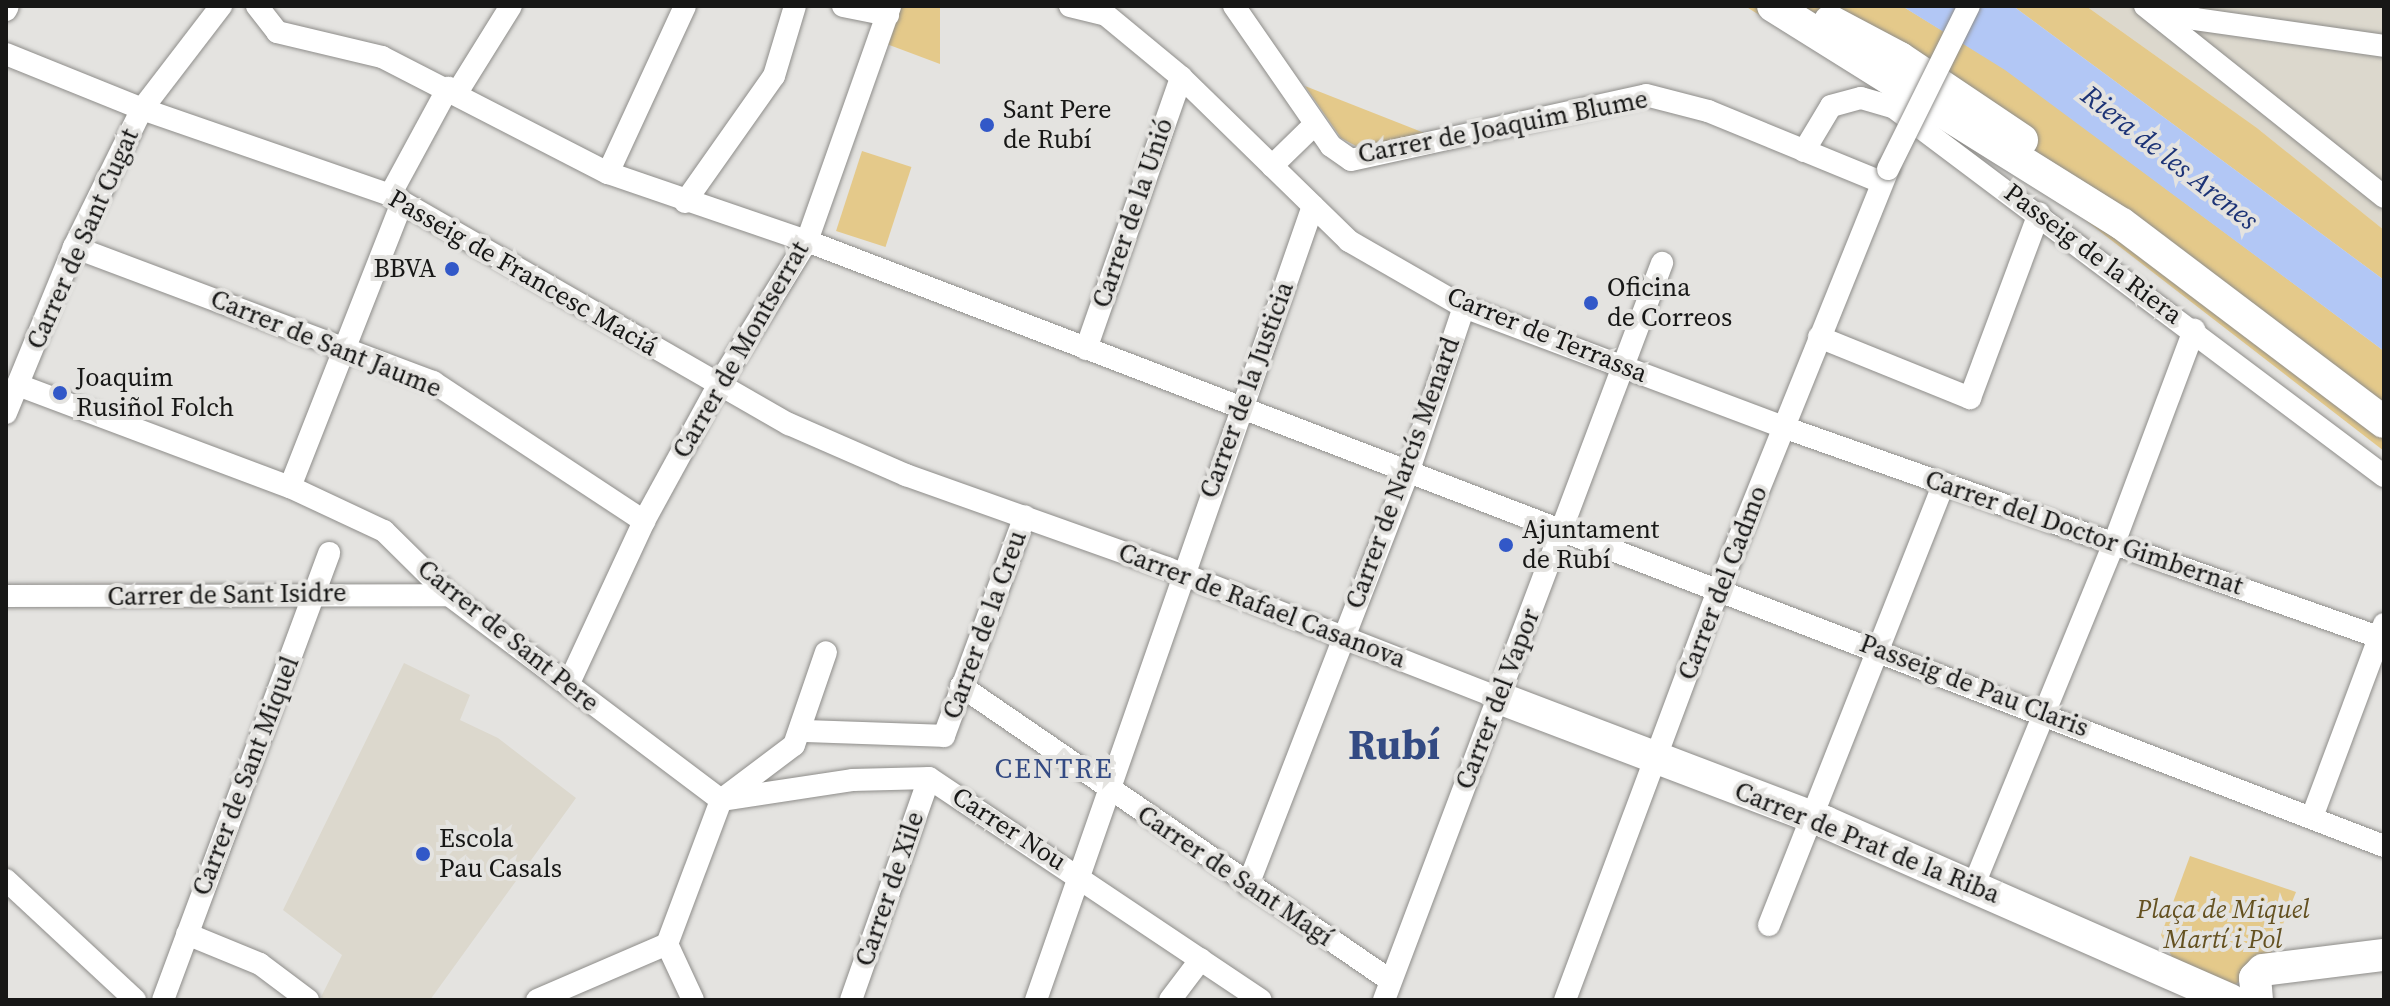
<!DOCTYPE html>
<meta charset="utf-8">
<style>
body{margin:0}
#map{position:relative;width:2390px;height:1006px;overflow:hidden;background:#e4e3e0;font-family:"Source Serif 4",serif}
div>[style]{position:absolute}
.built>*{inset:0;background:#dcd8cd}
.green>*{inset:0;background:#e4c98a;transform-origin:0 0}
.water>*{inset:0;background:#b2c7f5}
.roads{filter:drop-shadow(0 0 2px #8e8d8a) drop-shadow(0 0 2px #8e8d8a)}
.street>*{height:22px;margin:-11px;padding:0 11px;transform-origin:11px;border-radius:11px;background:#fff}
.secondary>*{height:32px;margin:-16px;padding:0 16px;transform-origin:16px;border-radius:16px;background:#fff}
.bridges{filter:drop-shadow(0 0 2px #8e8d8a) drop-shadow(0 0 2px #8e8d8a)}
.street-bridge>*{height:22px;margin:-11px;padding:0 11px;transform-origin:11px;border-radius:11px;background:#fff}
.dots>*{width:22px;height:22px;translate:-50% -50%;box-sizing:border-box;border:4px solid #e4e3e0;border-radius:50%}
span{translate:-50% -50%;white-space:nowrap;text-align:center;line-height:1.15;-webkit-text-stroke:8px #e4e3e0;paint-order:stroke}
.poi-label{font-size:26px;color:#171716}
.left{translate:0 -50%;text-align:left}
.right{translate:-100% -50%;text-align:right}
.street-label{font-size:26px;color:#171716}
.park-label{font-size:26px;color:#645121;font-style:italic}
.water-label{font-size:28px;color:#1c3376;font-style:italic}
.neighbourhood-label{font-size:28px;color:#334a83;letter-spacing:2px}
.town-label{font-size:42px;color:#334a83;font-weight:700}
.frame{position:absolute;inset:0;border:8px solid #171716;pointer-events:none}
</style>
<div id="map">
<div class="built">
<div style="clip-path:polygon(2086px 6px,2384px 6px,2384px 230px,2257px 128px)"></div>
<div style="clip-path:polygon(404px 663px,470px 695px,460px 720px,498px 738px,576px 798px,430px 1000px,325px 1000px,321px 997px,342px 955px,283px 910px)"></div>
</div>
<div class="green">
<div style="clip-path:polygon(898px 6px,940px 8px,940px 64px,884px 43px)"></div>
<div style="clip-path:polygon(1745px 6px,1902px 6px,2005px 69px,2384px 351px,2384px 451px,2080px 216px)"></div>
<div style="clip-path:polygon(2013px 6px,2086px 6px,2257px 128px,2384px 230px,2384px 280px)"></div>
<div style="clip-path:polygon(1305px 86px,1427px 134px,1369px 149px,1356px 146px,1341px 138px)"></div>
<div style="left:862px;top:151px;width:52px;height:84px;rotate:18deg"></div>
<div style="clip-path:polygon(2190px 856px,2296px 892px,2268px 961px,2229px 989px,2177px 967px,2161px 935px)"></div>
</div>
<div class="water">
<div style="clip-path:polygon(1902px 6px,2013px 6px,2384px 280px,2384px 351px,2005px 70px)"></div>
</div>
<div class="roads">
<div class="street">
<div style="left:257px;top:6px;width:33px;rotate:52deg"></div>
<div style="left:277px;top:32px;width:108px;rotate:13.4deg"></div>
<div style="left:382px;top:57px;width:254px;rotate:27.2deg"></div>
<div style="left:608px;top:173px;width:210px;rotate:18.9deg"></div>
<div style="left:807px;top:241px;width:1689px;rotate:20.99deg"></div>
<div style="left:843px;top:6px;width:46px;rotate:11.3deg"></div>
<div style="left:1070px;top:6px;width:37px;rotate:14deg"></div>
<div style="left:1106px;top:15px;width:97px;rotate:39.6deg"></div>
<div style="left:1181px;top:77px;width:235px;rotate:44.3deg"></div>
<div style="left:1349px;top:241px;width:133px;rotate:29.9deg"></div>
<div style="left:1464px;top:307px;width:341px;rotate:20.6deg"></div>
<div style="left:1783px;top:427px;width:637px;rotate:19.43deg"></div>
<div style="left:1234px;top:6px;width:170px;rotate:55.3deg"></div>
<div style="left:1331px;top:146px;width:24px;rotate:35deg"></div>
<div style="left:1351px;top:160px;width:302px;rotate:-12.4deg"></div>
<div style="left:1646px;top:95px;width:64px;rotate:14.5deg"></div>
<div style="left:1708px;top:111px;width:187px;rotate:22.3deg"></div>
<div style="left:2145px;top:6px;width:306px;rotate:38.6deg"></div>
<div style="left:2160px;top:6px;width:37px;rotate:20deg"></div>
<div style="left:2195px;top:19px;width:191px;rotate:8.1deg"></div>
<div style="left:6px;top:10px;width:4px;rotate:-63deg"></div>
<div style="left:6px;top:54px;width:147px;rotate:22deg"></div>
<div style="left:142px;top:109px;width:262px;rotate:19.1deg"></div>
<div style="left:390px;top:195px;width:460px;rotate:29.9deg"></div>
<div style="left:789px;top:424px;width:128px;rotate:23.6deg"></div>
<div style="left:906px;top:475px;width:277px;rotate:19.6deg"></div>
<div style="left:1167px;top:568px;width:357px;rotate:21.4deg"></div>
<div style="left:448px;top:88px;width:10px;rotate:17deg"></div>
<div style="left:458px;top:91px;width:100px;rotate:-58.1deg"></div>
<div style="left:1804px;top:151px;width:52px;rotate:-59deg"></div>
<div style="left:1831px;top:106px;width:31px;rotate:-15deg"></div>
<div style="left:1861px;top:98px;width:33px;rotate:16deg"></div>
<div style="left:1893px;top:107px;width:614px;rotate:36.93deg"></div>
<div style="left:1272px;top:166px;width:60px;rotate:-44.3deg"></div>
<div style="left:608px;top:173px;width:184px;rotate:-65.2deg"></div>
<div style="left:390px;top:195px;width:122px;rotate:-61.5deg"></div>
<div style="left:685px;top:202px;width:154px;rotate:-54.8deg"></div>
<div style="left:774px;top:76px;width:73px;rotate:-73.3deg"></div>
<div style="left:74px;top:247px;width:384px;rotate:20.6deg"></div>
<div style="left:433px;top:382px;width:253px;rotate:33.4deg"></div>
<div style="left:1819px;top:337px;width:163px;rotate:22deg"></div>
<div style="left:1970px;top:398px;width:197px;rotate:-69.5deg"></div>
<div style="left:1086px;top:349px;width:288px;rotate:-70.7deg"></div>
<div style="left:18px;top:385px;width:290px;rotate:20.6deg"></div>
<div style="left:290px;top:487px;width:104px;rotate:25.1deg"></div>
<div style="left:384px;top:531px;width:91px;rotate:44.6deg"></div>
<div style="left:449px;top:595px;width:341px;rotate:37deg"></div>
<div style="left:6px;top:413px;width:179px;rotate:-67.7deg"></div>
<div style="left:74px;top:247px;width:154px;rotate:-63.8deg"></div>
<div style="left:142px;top:109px;width:130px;rotate:-52.5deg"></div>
<div style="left:290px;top:487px;width:306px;rotate:-68.5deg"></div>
<div style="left:6px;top:596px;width:443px;rotate:-0.1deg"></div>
<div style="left:568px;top:685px;width:181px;rotate:-65.1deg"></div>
<div style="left:644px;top:521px;width:156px;rotate:-61.3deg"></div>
<div style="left:719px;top:384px;width:168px;rotate:-58.4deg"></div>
<div style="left:807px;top:241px;width:249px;rotate:-70.5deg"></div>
<div style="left:961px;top:686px;width:521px;rotate:34.45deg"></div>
<div style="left:802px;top:731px;width:142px;rotate:2deg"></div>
<div style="left:944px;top:736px;width:234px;rotate:-69.8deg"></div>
<div style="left:725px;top:797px;width:86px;rotate:-37deg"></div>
<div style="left:794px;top:745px;width:98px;rotate:-71deg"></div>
<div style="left:721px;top:800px;width:134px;rotate:-8.6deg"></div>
<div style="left:853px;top:780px;width:76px;rotate:-1.5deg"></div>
<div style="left:929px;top:778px;width:399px;rotate:33.8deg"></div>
<div style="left:2312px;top:817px;width:206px;rotate:-69.5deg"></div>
<div style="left:6px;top:880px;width:176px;rotate:42.9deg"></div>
<div style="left:1248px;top:885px;width:442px;rotate:-68.8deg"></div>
<div style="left:1408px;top:473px;width:175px;rotate:-71.4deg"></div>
<div style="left:1973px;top:887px;width:372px;rotate:-67.7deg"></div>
<div style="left:2114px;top:543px;width:228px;rotate:-69.4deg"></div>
<div style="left:1769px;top:925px;width:475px;rotate:-68.4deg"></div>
<div style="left:187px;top:934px;width:79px;rotate:22.3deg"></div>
<div style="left:260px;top:964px;width:60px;rotate:36.9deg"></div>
<div style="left:667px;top:944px;width:62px;rotate:65.1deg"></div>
<div style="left:163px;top:1000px;width:477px;rotate:-69.6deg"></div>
<div style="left:537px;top:1000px;width:142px;rotate:-23.3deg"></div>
<div style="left:667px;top:944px;width:154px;rotate:-69.4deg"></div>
<div style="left:851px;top:1000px;width:235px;rotate:-70.6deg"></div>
<div style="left:1036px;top:1000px;width:841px;rotate:-70.77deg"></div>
<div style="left:1170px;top:1000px;width:51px;rotate:-52.9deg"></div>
<div style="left:1384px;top:1000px;width:788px;rotate:-69.33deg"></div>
<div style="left:1565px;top:1000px;width:440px;rotate:-69.5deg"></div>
<div style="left:1719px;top:588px;width:452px;rotate:-68deg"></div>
</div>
<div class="secondary">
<div style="left:1773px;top:6px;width:411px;rotate:32deg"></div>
<div style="left:2122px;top:224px;width:328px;rotate:37.1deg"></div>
<div style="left:1830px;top:21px;width:79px;rotate:27.9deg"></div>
<div style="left:1900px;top:58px;width:147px;rotate:33.9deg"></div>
<div style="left:1499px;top:698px;width:349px;rotate:20.8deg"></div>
<div style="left:1825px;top:822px;width:442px;rotate:23.7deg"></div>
<div style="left:2257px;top:1000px;width:22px;rotate:-95deg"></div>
<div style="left:2255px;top:978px;width:11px;rotate:-45deg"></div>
<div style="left:2263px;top:970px;width:122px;rotate:-7.1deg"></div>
</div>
</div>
<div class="bridges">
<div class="street-bridge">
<div style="left:1888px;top:169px;width:182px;rotate:-63.6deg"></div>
</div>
</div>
<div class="dots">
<div style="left:987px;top:125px;background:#3258c8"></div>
<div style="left:452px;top:269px;background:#3258c8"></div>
<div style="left:1591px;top:303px;background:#3258c8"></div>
<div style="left:60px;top:393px;background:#3258c8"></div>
<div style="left:1506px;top:545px;background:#3258c8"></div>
<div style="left:423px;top:854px;background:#3258c8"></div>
</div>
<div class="poi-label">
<span class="left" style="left:1003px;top:125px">Sant Pere<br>de Rubí</span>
<span class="right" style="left:436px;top:269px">BBVA</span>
<span class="left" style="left:1607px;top:303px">Oficina<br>de Correos</span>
<span class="left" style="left:76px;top:393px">Joaquim<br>Rusiñol Folch</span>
<span class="left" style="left:1522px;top:545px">Ajuntament<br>de Rubí</span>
<span class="left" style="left:439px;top:854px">Escola<br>Pau Casals</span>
</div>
<div class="street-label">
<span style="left:1503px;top:127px;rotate:-11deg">Carrer de Joaquim Blume</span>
<span style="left:1133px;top:213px;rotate:-71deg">Carrer de la Unió</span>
<span style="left:83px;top:239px;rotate:-66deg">Carrer de Sant Cugat</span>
<span style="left:2093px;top:254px;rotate:37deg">Passeig de la Riera</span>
<span style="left:523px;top:273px;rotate:30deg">Passeig de Francesc Maciá</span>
<span style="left:1547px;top:335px;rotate:22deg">Carrer de Terrassa</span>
<span style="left:326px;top:344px;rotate:22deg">Carrer de Sant Jaume</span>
<span style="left:741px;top:350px;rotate:-60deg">Carrer de Montserrat</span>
<span style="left:1247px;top:390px;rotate:-70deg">Carrer de la Justicia</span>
<span style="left:1403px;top:473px;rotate:-70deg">Carrer de Narcís Menard</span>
<span style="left:2084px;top:533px;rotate:19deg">Carrer del Doctor Gimbernat</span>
<span style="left:1723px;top:583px;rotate:-69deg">Carrer del Cadmo</span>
<span style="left:227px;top:595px;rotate:-1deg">Carrer de Sant Isidre</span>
<span style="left:1262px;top:606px;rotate:21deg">Carrer de Rafael Casanova</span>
<span style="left:985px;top:625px;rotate:-70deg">Carrer de la Creu</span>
<span style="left:508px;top:636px;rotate:39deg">Carrer de Sant Pere</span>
<span style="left:1974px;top:686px;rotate:21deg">Passeig de Pau Claris</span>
<span style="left:1498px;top:699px;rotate:-69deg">Carrer del Vapor</span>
<span style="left:246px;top:776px;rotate:-69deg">Carrer de Sant Miquel</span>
<span style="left:1009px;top:829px;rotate:33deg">Carrer Nou</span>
<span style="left:1867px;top:843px;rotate:22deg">Carrer de Prat de la Riba</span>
<span style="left:1235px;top:876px;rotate:34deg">Carrer de Sant Magí</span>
<span style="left:890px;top:889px;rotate:-71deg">Carrer de Xile</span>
</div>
<div class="park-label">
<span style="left:2223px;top:925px">Plaça de Miquel<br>Martí i Pol</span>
</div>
<div class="water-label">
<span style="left:2170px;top:157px;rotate:38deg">Riera de les Arenes</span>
</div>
<div class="neighbourhood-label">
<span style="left:1054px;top:768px">CENTRE</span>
</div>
<div class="town-label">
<span style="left:1394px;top:744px">Rubí</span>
</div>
<div class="frame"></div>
</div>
